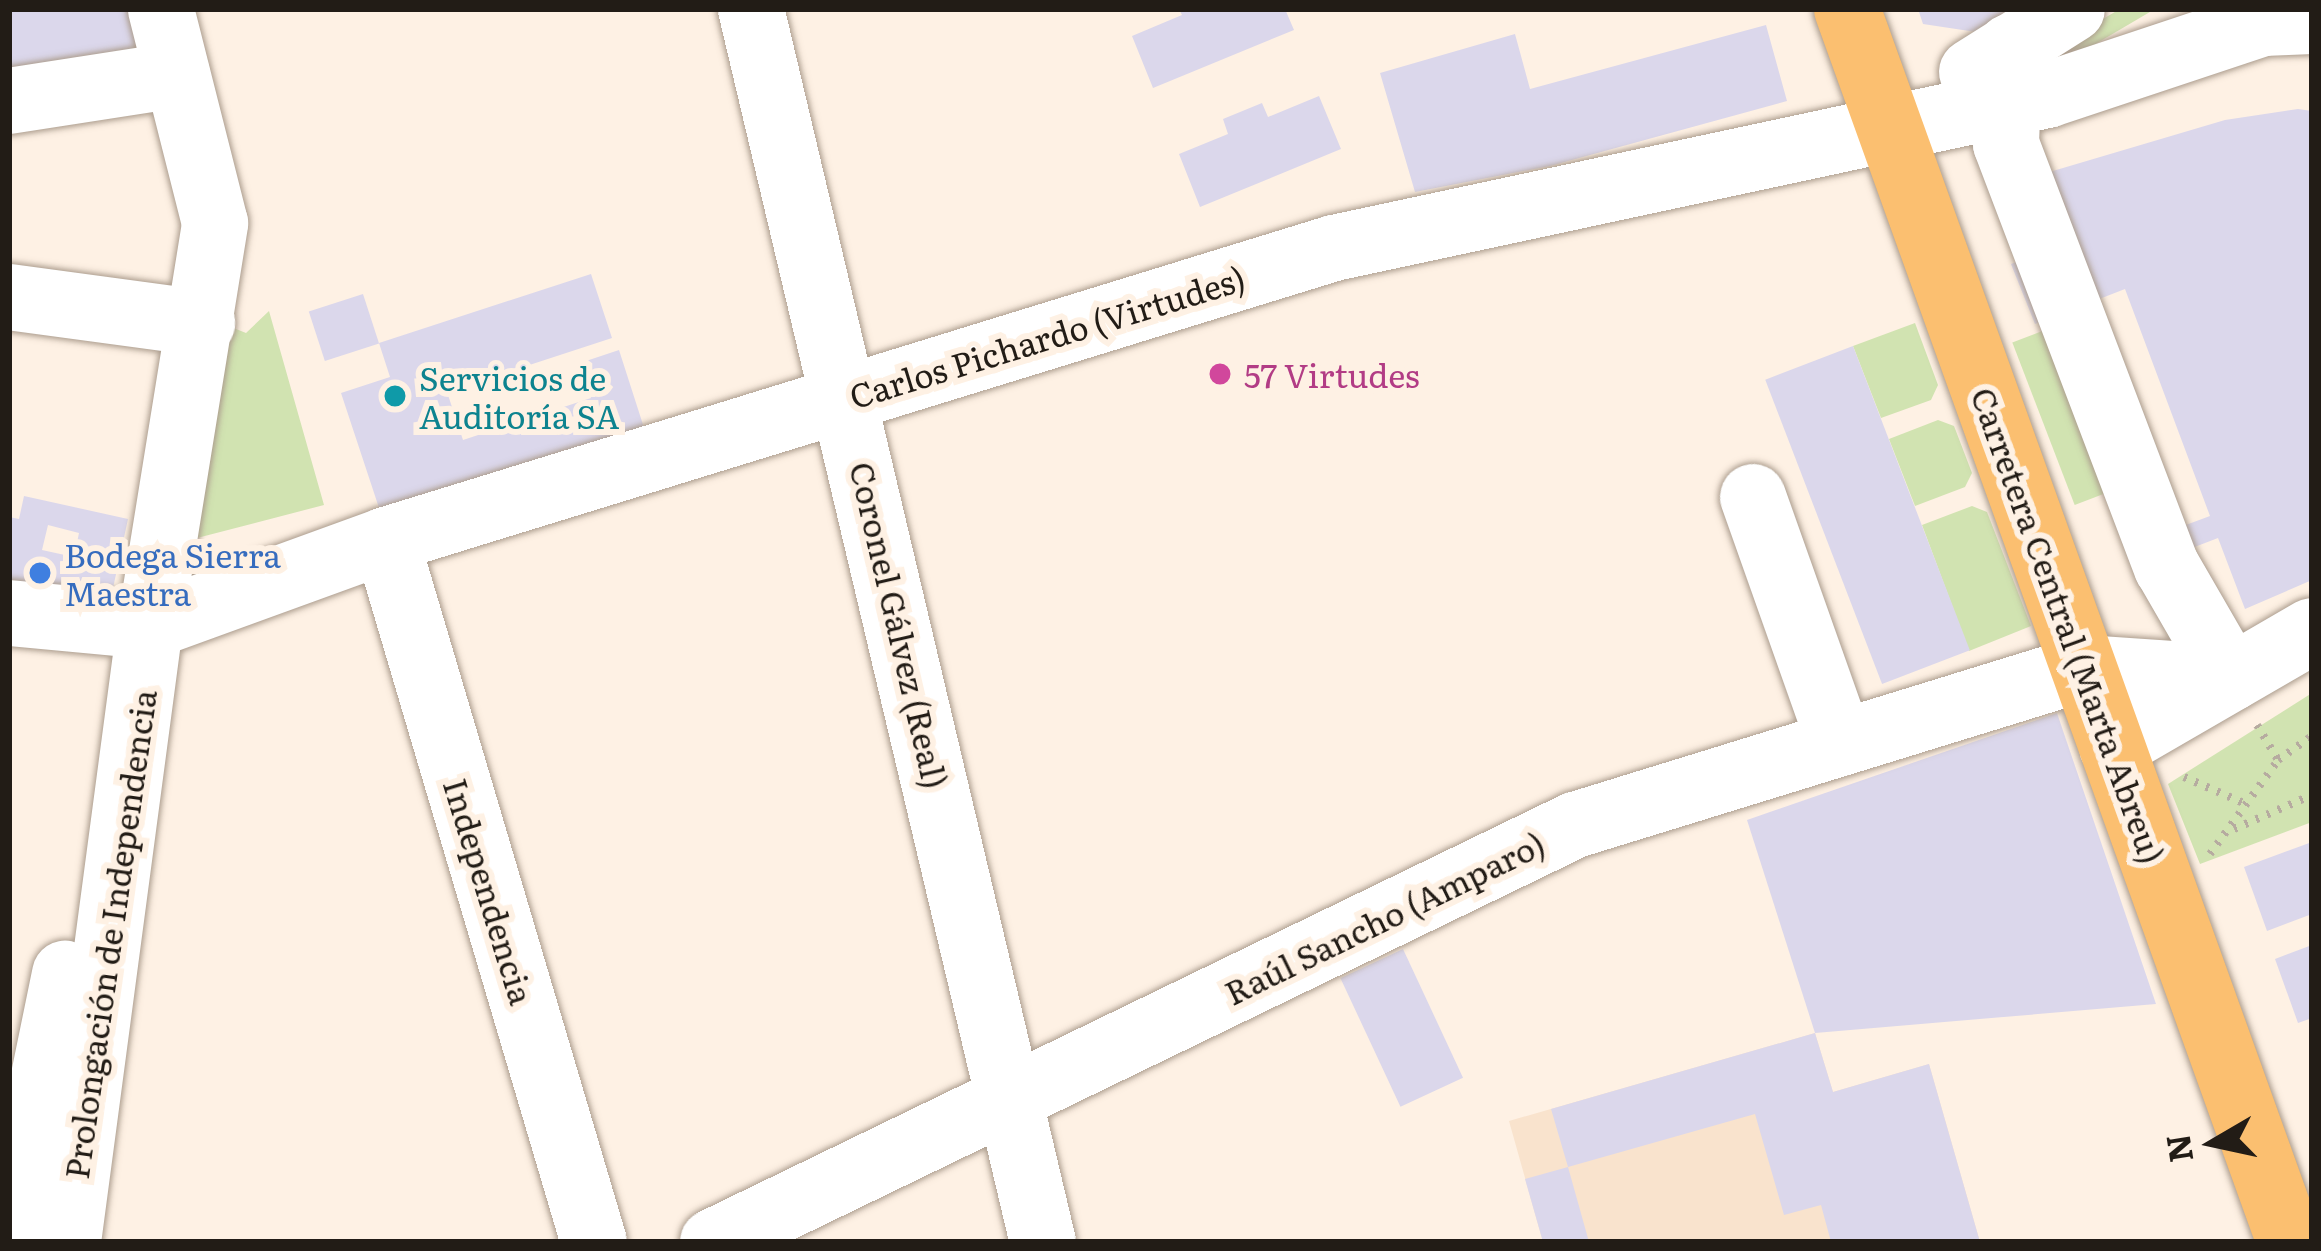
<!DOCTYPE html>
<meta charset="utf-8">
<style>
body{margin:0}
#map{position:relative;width:2321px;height:1251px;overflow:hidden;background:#fef1e4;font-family:Literata,serif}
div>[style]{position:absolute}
.built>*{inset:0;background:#f9e3cd}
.green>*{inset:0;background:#d1e3b1;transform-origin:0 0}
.building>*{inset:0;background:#dbd7eb;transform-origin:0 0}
.path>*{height:8px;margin-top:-4px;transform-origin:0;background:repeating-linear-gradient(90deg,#b6aba0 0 3px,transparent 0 12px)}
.roads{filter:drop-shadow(0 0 3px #ac9d8e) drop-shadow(0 0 3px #ac9d8e)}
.minor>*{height:66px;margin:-33px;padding:0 33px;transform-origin:33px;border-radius:33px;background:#fff}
.major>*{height:66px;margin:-33px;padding:0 33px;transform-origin:33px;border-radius:33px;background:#fbbf70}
.dots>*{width:33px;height:33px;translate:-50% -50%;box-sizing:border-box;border:6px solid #fef1e4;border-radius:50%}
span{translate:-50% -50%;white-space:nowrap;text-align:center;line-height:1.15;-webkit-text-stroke:12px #fef1e4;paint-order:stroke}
.street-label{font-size:33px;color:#221c16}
.hotel-label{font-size:33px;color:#b23c85}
.left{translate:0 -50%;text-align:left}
.culture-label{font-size:33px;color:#0d838f}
.shop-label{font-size:33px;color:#366cbe}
.frame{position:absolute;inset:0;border:12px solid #221c16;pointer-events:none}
.north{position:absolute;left:2153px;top:1083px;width:120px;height:120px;-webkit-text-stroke:9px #fef1e4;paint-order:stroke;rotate:261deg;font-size:33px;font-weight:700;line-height:48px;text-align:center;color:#221c16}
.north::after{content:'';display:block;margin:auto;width:42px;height:54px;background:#221c16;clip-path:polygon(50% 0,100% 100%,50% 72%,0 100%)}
</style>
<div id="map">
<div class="built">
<div style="clip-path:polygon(1815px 1033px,1833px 1092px,1929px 1064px,1980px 1242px,1543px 1242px,1509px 1121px)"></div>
</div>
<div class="green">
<div style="clip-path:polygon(2120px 9px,2155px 9px,2087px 49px,2048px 51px)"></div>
<div style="clip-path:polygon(269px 311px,324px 505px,197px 538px,231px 327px,246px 333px)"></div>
<div style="clip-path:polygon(1915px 323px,1938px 385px,1931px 400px,1881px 418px,1853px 346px)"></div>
<div style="left:2045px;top:330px;width:174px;height:35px;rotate:69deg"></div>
<div style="clip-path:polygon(1938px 420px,1954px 426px,1972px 473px,1965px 487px,1915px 506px,1889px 439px)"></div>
<div style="clip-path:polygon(1972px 506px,1987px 512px,2031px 626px,1969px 651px,1922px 525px)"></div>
<div style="clip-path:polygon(2312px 693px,2312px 822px,2200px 864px,2168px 784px)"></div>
</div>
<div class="building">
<div style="clip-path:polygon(9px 9px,141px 9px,150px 63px,9px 87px)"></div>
<div style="clip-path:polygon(1179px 9px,1285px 9px,1294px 30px,1153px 88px,1132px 36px,1182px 15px)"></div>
<div style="clip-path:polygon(1918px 9px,2009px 9px,1976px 32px,1923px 24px)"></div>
<div style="clip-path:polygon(1766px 25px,1787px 101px,1550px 166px,1415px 192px,1380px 73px,1515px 34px,1530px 89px)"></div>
<div style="clip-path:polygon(1319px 96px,1341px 149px,1200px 207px,1179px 154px,1228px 134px,1223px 119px,1262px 103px,1268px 117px)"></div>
<div style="clip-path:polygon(2298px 109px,2312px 111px,2312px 580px,2245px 609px,2218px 538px,2192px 548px,2183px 526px,2210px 516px,2125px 289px,2035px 324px,2011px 264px,2066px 243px,2036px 176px,2225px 120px)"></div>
<div style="clip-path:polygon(591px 274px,612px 338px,447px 392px,463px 440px,591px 398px,580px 363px,619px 350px,646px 434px,383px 520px,341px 393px,390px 377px,379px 343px)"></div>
<div style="left:363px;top:294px;width:52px;height:57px;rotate:72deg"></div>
<div style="left:1853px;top:346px;width:326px;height:94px;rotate:69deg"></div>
<div style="clip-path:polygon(evenodd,24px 496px,128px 519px,108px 611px,9px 590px,9px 517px,19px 519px,24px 496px,48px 525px,79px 533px,74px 557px,42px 550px,48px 525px)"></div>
<div style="clip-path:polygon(2057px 713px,2156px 1004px,1815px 1033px,1747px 820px)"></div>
<div style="clip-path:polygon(2312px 842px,2312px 914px,2267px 931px,2244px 867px)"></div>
<div style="clip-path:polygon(2312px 945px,2312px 1018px,2298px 1023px,2275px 959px)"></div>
<div style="left:1403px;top:949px;width:142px;height:69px;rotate:65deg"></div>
<div style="clip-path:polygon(1815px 1033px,1833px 1092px,1929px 1064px,1980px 1242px,1831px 1242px,1821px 1205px,1784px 1215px,1755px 1114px,1568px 1167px,1551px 1109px)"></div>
<div style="clip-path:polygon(1568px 1167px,1589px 1242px,1543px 1242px,1525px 1179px)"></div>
</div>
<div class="path">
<div style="left:2257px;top:725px;width:41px;rotate:59deg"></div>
<div style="left:2184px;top:777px;width:70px;rotate:23.6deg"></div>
<div style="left:2234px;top:829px;width:85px;rotate:-23.6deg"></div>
<div style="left:2210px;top:854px;width:116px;rotate:-54.1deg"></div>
<div style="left:2278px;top:760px;width:42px;rotate:-35.2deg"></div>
</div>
<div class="roads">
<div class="minor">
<div style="left:751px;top:9px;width:1267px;rotate:76.68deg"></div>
<div style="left:2010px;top:47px;width:97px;rotate:92.4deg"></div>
<div style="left:2006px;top:144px;width:453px;rotate:69.2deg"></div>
<div style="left:2167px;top:567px;width:128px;rotate:60deg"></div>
<div style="left:1972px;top:72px;width:118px;rotate:-32.2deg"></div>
<div style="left:9px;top:101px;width:170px;rotate:-8.8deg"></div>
<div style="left:9px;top:297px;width:195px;rotate:7.7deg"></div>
<div style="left:1753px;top:497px;width:261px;rotate:70.5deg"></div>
<div style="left:386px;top:540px;width:732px;rotate:73.5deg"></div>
<div style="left:9px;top:613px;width:142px;rotate:5.3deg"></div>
<div style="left:150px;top:626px;width:251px;rotate:-20deg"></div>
<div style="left:386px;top:540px;width:992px;rotate:-17.12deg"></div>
<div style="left:1334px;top:248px;width:729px;rotate:-12.11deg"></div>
<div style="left:2047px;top:95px;width:228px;rotate:-18.4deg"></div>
<div style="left:2263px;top:23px;width:49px;rotate:-2.3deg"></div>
<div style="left:2112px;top:747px;width:231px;rotate:-30.1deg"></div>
<div style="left:10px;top:1242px;width:274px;rotate:-78.4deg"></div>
<div style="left:68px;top:1242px;width:621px;rotate:-82.42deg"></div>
<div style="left:150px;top:626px;width:408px;rotate:-80.8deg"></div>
<div style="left:215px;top:223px;width:221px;rotate:-104.2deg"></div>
<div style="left:713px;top:1242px;width:958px;rotate:-25.82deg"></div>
<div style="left:1575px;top:825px;width:533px;rotate:-17.14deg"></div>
<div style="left:2084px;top:668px;width:147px;rotate:3.9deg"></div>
</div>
<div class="major">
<div style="left:1847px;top:9px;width:1310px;rotate:70.24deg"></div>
</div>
</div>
<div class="dots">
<div style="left:1220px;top:374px;background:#d1479c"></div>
<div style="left:395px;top:396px;background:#0f9aa8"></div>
<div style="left:40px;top:573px;background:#3f7fe0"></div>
</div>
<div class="street-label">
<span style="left:1047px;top:336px;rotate:-17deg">Carlos Pichardo (Virtudes)</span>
<span style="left:900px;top:625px;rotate:77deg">Coronel Gálvez (Real)</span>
<span style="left:2069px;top:625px;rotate:70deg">Carretera Central (Marta Abreu)</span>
<span style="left:490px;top:891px;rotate:73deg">Independencia</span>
<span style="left:1384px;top:917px;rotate:-26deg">Raúl Sancho (Amparo)</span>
<span style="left:109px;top:934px;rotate:-82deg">Prolongación de Independencia</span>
</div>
<div class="hotel-label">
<span class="left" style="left:1244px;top:374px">57 Virtudes</span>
</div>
<div class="culture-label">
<span class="left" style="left:419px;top:396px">Servicios de<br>Auditoría SA</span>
</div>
<div class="shop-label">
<span class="left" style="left:64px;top:573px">Bodega Sierra<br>Maestra</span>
</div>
<div class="frame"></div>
<div class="north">N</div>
</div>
